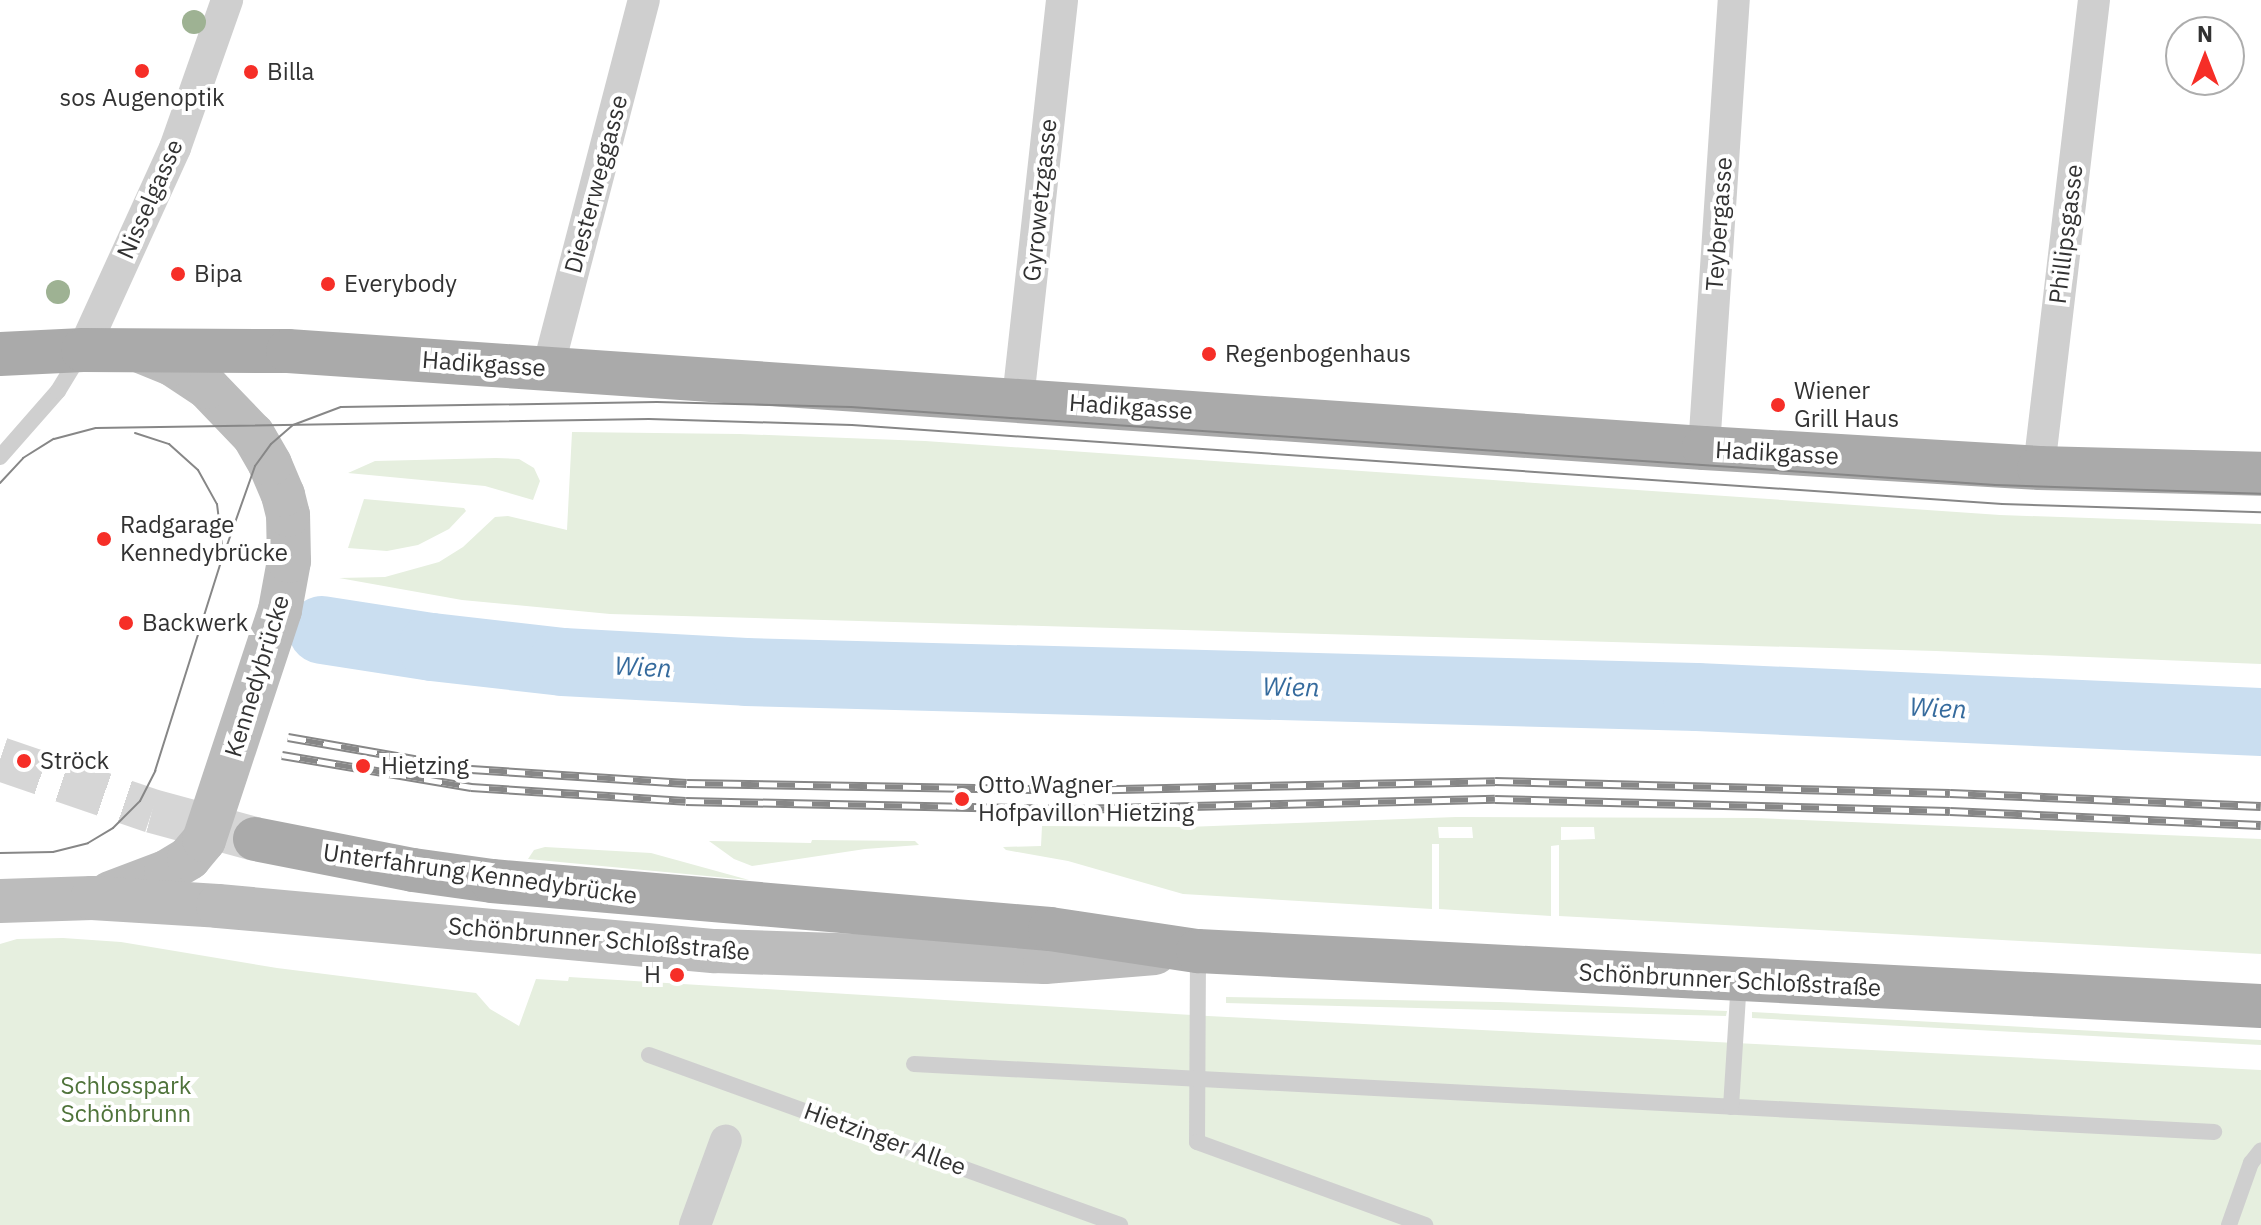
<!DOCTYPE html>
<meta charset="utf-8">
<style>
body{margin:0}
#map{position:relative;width:2261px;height:1225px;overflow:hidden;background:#fff;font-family:"IBM Plex Sans",sans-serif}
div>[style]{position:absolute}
.green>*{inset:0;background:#e6efdf}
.river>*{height:68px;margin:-34px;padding:0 34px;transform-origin:34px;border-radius:34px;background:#cadef0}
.primary-tunnel>*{height:44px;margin-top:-22px;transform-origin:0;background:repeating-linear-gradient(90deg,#d6d6d6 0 44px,transparent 0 66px)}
.lane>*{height:16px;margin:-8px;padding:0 8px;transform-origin:8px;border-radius:8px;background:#cfcfcf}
.street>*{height:32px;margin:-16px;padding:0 16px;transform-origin:16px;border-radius:16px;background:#cfcfcf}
.secondary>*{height:44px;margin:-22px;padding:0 22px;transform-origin:22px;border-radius:22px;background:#bcbcbc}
.primary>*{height:44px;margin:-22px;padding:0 22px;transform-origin:22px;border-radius:22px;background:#aaa}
.tram>*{height:2px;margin:-1px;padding:0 1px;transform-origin:1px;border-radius:1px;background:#878787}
.rail>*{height:9px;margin-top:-4.5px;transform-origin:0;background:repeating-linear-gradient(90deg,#fff 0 18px,#878787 0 36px);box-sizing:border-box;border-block:2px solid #878787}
.trees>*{width:24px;height:24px;margin:-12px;border-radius:50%;background:#9eb293}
.dots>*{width:22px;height:22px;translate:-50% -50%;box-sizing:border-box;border:4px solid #fff;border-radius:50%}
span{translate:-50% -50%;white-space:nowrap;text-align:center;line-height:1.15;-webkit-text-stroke:8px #fff;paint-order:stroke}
.poi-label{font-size:24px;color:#323232}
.left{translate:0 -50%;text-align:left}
.right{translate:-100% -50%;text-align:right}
.street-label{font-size:24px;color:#323232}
.park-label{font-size:24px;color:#4f733a}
.water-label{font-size:26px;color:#366b9d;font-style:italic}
.north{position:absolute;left:2165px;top:16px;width:80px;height:80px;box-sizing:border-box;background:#fff;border:2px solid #adadad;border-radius:50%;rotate:0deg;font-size:22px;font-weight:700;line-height:32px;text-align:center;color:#323232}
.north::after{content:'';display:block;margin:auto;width:28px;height:36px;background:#f62e27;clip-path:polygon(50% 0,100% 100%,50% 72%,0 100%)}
</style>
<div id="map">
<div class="green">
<div style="clip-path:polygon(572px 432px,739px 434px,925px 441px,2000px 515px,2261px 524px,2261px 664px,1936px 651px,610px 614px,462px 600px,339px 578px,385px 577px,439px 562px,463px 547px,495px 517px,508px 516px,567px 530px)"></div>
<div style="clip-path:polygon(496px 458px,519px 459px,534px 468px,540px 481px,533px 500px,485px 486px,348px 473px,375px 461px)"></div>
<div style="clip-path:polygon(364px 499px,464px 508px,466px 511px,449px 529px,418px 545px,387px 551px,348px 548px)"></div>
<div style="clip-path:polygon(evenodd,1456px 817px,1756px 818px,2261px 839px,2261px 954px,1559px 916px,1559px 845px,1551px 846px,1551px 916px,1439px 909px,1439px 844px,1432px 844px,1432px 909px,1183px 894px,1068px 861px,1006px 850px,1003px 847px,1041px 846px,1042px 826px,1187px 827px,1456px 817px,1438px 827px,1472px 827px,1473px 838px,1439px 838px,1438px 827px,1456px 817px,1561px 827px,1594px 827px,1595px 839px,1561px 840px,1561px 827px)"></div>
<div style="clip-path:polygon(812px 840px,915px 841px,919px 845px,865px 849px,752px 866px,734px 859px,709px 841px,811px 843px)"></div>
<div style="clip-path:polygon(545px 847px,651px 853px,749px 880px,528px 859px,534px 850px)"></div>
<div style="clip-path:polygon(63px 938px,121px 942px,277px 968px,476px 993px,490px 1009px,519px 1026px,536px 979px,568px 981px,569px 977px,1208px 1016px,2261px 1070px,2261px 1225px,0 1225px,0 944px,17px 939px)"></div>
<div style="clip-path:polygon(1226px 997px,1499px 1002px,1727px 1011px,1726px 1016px,1226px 1003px)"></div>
<div style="clip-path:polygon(1752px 1012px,2261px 1040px,2261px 1045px,1752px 1018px)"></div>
</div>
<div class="river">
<div style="left:322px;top:630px;width:111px;rotate:8.8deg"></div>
<div style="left:432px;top:647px;width:132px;rotate:6.5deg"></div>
<div style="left:563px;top:662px;width:183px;rotate:3.1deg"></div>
<div style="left:746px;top:672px;width:951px;rotate:1.51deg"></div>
<div style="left:1697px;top:697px;width:565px;rotate:2.54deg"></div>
</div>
<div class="primary-tunnel">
<div style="left:0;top:759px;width:161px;rotate:18.9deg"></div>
<div style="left:152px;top:811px;width:107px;rotate:15.2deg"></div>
</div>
<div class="lane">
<div style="left:0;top:457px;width:88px;rotate:-48.7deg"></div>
<div style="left:58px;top:391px;width:42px;rotate:-58.6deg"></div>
<div style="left:1198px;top:954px;width:188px;rotate:90.3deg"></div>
<div style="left:1197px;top:1142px;width:243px;rotate:20deg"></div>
<div style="left:649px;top:1055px;width:501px;rotate:19.85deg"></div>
<div style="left:914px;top:1064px;width:1302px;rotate:2.99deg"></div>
<div style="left:1731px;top:1107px;width:126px;rotate:-86.4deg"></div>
<div style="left:2229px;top:1225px;width:66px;rotate:-70.5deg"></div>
<div style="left:2251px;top:1163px;width:16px;rotate:-52deg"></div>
</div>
<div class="street">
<div style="left:83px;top:350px;width:222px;rotate:-65.5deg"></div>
<div style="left:175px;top:148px;width:157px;rotate:-70.6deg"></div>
<div style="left:548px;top:368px;width:380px;rotate:-75.4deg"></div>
<div style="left:1018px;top:399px;width:401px;rotate:-83.7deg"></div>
<div style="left:1704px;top:448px;width:449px;rotate:-86.2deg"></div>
<div style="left:2039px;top:468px;width:471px;rotate:-83.3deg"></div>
<div style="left:695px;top:1225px;width:90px;rotate:-70deg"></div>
</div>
<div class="secondary">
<div style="left:110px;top:893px;width:60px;rotate:-20.6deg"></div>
<div style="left:166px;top:872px;width:27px;rotate:-31deg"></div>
<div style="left:189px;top:858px;width:23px;rotate:-50deg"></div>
<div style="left:204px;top:840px;width:242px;rotate:-71.7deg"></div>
<div style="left:280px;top:610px;width:50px;rotate:-79.6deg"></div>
<div style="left:289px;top:561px;width:46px;rotate:-91.2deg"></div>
<div style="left:288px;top:515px;width:21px;rotate:-104deg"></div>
<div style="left:283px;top:495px;width:34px;rotate:-113deg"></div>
<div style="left:270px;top:464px;width:34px;rotate:-120deg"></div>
<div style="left:253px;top:435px;width:66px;rotate:-133.8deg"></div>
<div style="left:207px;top:387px;width:42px;rotate:-146.7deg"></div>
<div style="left:172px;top:364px;width:35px;rotate:-158deg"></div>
<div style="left:0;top:901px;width:92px;rotate:-1.9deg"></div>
<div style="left:92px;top:898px;width:126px;rotate:3.6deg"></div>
<div style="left:218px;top:906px;width:499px;rotate:5.2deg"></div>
<div style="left:715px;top:951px;width:330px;rotate:1.9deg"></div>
<div style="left:1045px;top:962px;width:110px;rotate:-4.7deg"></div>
</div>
<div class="primary">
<div style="left:0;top:354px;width:83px;rotate:-2.8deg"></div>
<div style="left:83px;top:350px;width:205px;rotate:0.3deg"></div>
<div style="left:288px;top:351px;width:1419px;rotate:3.92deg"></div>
<div style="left:1704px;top:448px;width:336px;rotate:3.4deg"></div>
<div style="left:2039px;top:468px;width:222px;rotate:1.5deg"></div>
<div style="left:255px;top:839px;width:161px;rotate:11.1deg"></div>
<div style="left:413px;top:870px;width:80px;rotate:7.9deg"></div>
<div style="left:492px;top:881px;width:560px;rotate:4.92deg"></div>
<div style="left:1050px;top:929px;width:150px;rotate:8.5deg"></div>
<div style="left:1198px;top:951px;width:1064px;rotate:2.96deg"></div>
</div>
<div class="tram">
<div style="left:135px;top:433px;width:36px;rotate:18deg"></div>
<div style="left:169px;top:444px;width:39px;rotate:42deg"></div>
<div style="left:198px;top:470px;width:39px;rotate:61deg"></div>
<div style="left:217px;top:504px;width:41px;rotate:83deg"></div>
<div style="left:0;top:483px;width:34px;rotate:-47deg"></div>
<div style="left:23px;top:458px;width:36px;rotate:-32deg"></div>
<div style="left:54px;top:439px;width:43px;rotate:-14.7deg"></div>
<div style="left:96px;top:428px;width:553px;rotate:-0.93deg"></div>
<div style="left:649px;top:419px;width:203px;rotate:1.7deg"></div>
<div style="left:852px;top:425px;width:1153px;rotate:3.93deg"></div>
<div style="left:2002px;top:504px;width:259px;rotate:1.8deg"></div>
<div style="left:0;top:853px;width:53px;rotate:-1.1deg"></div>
<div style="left:53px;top:852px;width:36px;rotate:-14deg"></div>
<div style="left:88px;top:843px;width:29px;rotate:-31deg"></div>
<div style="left:113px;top:828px;width:38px;rotate:-45deg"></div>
<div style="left:140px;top:801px;width:34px;rotate:-63deg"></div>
<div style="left:155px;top:771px;width:216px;rotate:-72.5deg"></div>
<div style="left:220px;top:565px;width:105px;rotate:-70.5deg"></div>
<div style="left:255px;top:466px;width:27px;rotate:-54deg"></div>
<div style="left:271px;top:444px;width:29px;rotate:-41deg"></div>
<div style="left:293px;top:425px;width:51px;rotate:-20.6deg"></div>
<div style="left:341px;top:407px;width:316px;rotate:-0.9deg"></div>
<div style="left:657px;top:402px;width:194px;rotate:1.5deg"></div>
<div style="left:851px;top:407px;width:1147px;rotate:3.9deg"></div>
<div style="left:1995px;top:485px;width:266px;rotate:1.9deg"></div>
</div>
<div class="rail">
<div style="left:288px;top:737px;width:186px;rotate:9.9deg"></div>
<div style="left:471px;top:769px;width:216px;rotate:3.7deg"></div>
<div style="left:687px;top:783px;width:385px;rotate:1deg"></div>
<div style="left:1072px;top:790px;width:423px;rotate:-1.2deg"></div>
<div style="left:1495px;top:781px;width:455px;rotate:1.5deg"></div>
<div style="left:1950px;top:793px;width:311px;rotate:2.4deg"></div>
<div style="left:282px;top:755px;width:192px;rotate:9.6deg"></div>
<div style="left:471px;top:787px;width:215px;rotate:3.7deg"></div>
<div style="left:686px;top:801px;width:386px;rotate:1.2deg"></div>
<div style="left:1072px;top:809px;width:423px;rotate:-1.4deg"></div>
<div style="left:1495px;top:799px;width:455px;rotate:1.5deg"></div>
<div style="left:1950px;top:811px;width:311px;rotate:2.6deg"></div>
</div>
<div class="trees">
<div style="left:194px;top:22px"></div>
<div style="left:58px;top:292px"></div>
</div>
<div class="dots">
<div style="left:142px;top:71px;background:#f62e27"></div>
<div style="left:251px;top:72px;background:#f62e27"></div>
<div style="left:178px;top:274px;background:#f62e27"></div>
<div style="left:328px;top:284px;background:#f62e27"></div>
<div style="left:1209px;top:354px;background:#f62e27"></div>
<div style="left:1778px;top:405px;background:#f62e27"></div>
<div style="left:104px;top:539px;background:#f62e27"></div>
<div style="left:126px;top:623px;background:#f62e27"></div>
<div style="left:24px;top:761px;background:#f62e27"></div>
<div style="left:363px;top:766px;background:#f62e27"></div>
<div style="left:962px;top:799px;background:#f62e27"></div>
<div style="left:677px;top:975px;background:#f62e27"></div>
</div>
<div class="poi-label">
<span class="left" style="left:267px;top:72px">Billa</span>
<span style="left:142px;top:98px">sos Augenoptik</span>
<span class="left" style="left:194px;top:274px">Bipa</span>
<span class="left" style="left:344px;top:284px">Everybody</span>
<span class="left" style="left:1225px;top:354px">Regenbogenhaus</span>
<span class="left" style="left:1794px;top:405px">Wiener<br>Grill Haus</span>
<span class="left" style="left:120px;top:539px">Radgarage<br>Kennedybrücke</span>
<span class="left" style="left:142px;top:623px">Backwerk</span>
<span class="left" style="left:40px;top:761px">Ströck</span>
<span class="left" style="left:381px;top:766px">Hietzing</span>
<span class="left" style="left:978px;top:799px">Otto Wagner<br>Hofpavillon Hietzing</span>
<span class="right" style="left:661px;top:975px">H</span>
</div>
<div class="street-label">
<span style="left:596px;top:184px;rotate:-75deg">Diesterweggasse</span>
<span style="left:150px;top:199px;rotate:-66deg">Nisselgasse</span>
<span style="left:1040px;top:200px;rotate:-84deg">Gyrowetzgasse</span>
<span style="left:1719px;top:224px;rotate:-86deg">Teybergasse</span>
<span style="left:2066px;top:234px;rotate:-83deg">Phillipsgasse</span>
<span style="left:484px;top:364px;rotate:4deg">Hadikgasse</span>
<span style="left:1131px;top:407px;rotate:4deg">Hadikgasse</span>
<span style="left:1777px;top:453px;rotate:3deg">Hadikgasse</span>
<span style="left:257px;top:676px;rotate:-73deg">Kennedybrücke</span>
<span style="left:480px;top:874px;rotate:8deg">Unterfahrung Kennedybrücke</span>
<span style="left:599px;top:939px;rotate:5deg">Schönbrunner Schloßstraße</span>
<span style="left:1730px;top:980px;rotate:3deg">Schönbrunner Schloßstraße</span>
<span style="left:885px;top:1139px;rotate:20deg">Hietzinger Allee</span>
</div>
<div class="park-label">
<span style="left:126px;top:1100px">Schlosspark<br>Schönbrunn</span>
</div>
<div class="water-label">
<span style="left:643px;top:667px;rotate:3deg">Wien</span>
<span style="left:1291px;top:687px;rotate:1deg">Wien</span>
<span style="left:1938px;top:708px;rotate:3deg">Wien</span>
</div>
<div class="north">N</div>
</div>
